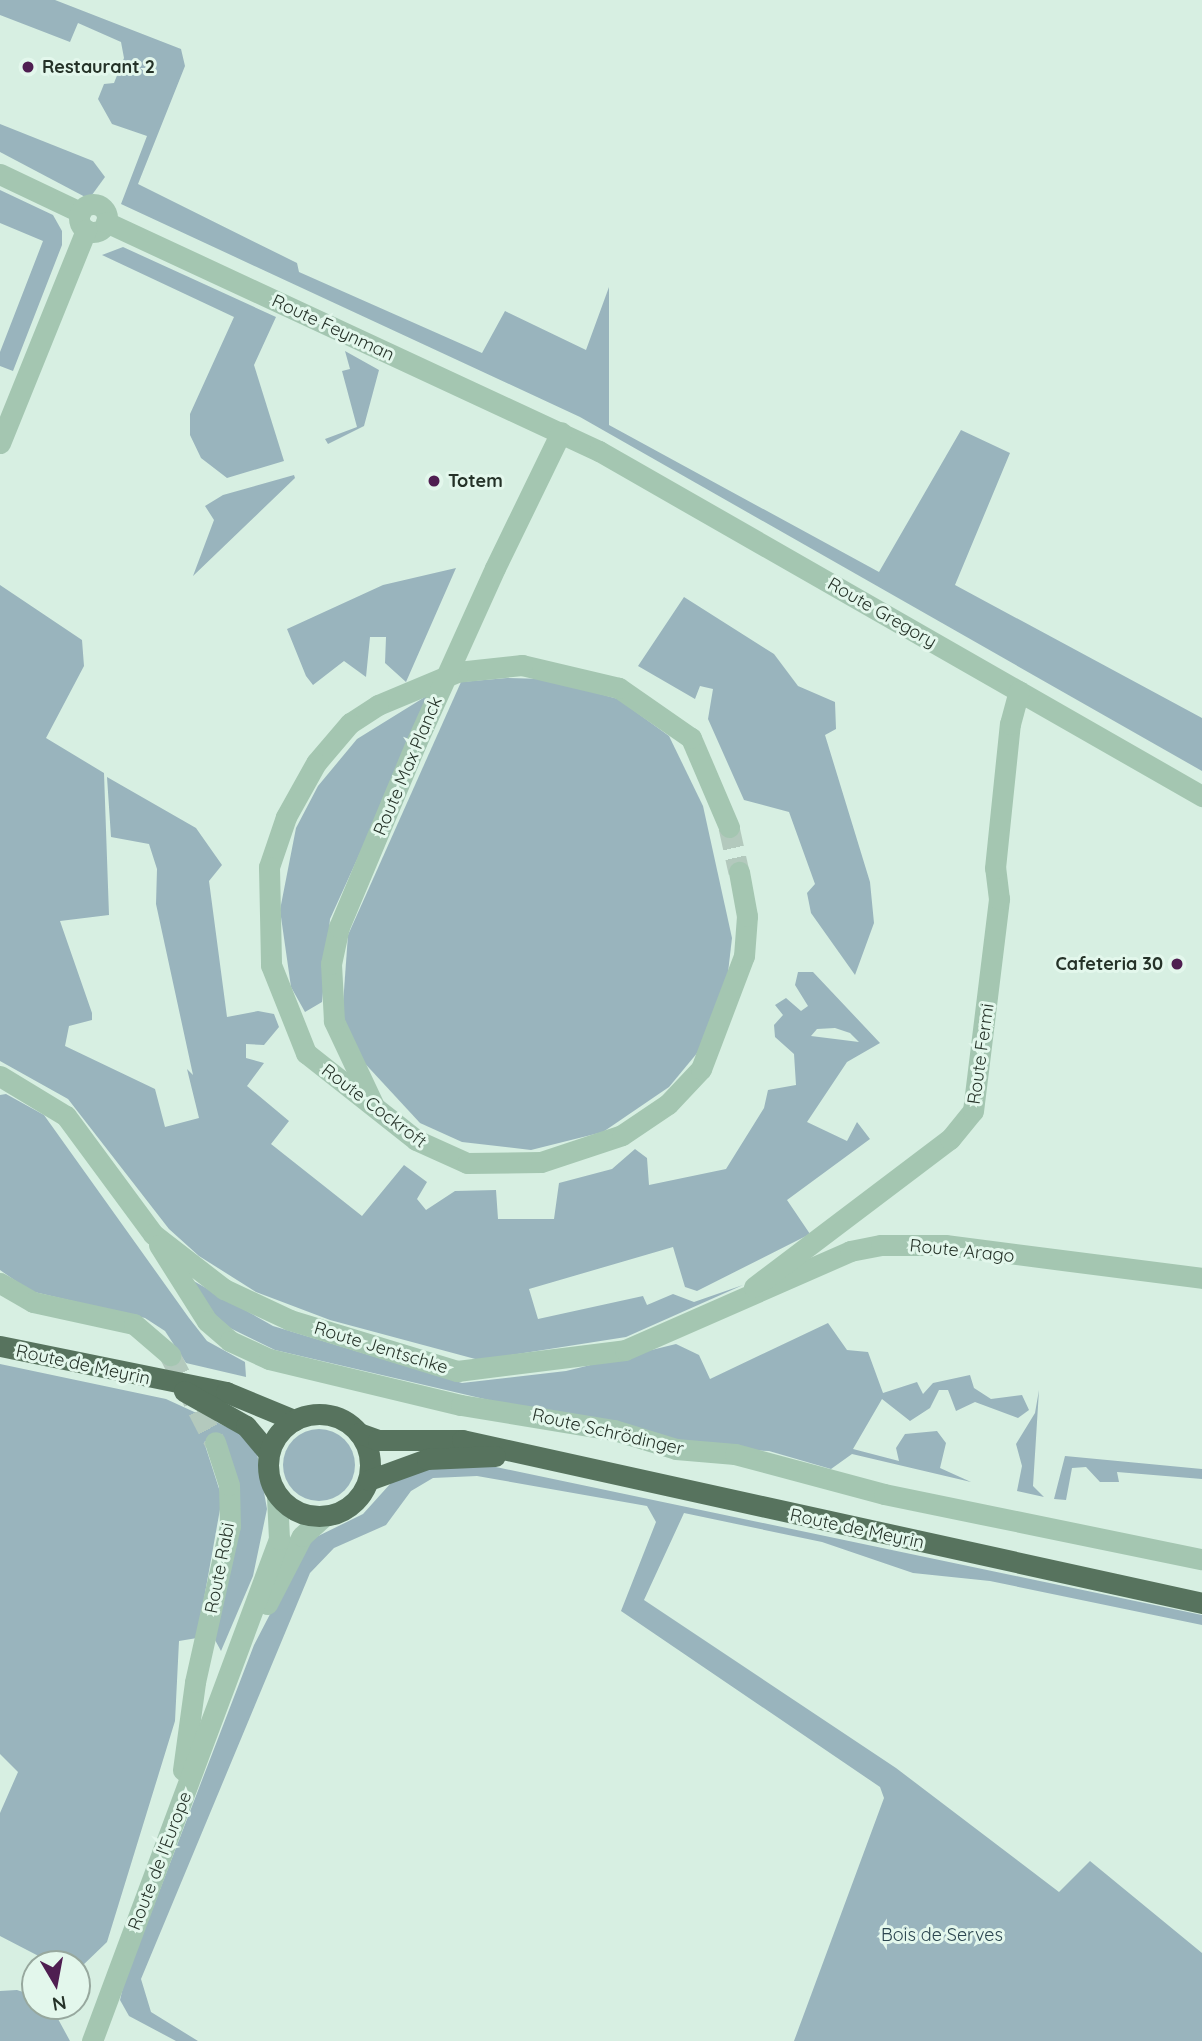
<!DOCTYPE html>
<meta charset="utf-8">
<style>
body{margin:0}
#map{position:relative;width:1202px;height:2041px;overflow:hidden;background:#d7efe2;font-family:Quicksand,sans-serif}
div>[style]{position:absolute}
.green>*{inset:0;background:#99b4bd}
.round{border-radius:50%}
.minor-tunnel>*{height:21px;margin-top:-10.5px;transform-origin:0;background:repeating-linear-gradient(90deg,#b3c9bd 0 21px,transparent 0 31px)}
.minor>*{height:21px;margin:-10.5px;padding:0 10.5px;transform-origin:10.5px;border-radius:10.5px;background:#a4c6b1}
.minor>.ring{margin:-10.5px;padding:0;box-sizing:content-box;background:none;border:21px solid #a4c6b1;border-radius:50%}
.major>*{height:21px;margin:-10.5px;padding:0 10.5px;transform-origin:10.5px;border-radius:10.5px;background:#57735e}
.major>.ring{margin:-10.5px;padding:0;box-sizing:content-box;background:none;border:21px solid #57735e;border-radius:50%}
.minor-bridge>*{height:21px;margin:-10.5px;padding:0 10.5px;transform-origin:10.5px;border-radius:10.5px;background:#a4c6b1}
.dots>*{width:19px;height:19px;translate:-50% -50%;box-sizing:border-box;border:4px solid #e3f7ec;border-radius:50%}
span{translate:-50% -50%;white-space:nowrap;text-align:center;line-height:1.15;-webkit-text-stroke:6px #e3f7ec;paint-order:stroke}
.poi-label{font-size:18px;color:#253228;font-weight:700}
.left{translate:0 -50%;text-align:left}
.right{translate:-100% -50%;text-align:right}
.street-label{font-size:18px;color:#253228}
.park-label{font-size:18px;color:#2b454f}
.north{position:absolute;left:21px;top:1950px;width:70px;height:70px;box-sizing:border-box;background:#e3f7ec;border:2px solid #97a89e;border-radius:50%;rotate:170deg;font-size:19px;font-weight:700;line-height:28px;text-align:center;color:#253228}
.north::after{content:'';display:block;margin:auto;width:24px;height:32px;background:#4f1e51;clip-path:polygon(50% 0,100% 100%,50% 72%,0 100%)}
</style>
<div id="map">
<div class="green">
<div style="clip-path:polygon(0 0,55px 0,181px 49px,185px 66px,138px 184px,297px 263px,299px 272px,482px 353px,505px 311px,586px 350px,609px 287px,609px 425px,879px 572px,961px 430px,1010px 453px,955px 585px,1202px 718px,1202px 771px,580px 417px,121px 204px,147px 136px,112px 124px,98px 99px,104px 84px,114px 83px,124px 58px,121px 42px,78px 23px,70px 42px,0 15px)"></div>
<div style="clip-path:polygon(0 124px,93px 161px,105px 177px,89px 199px,0 152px)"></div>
<div style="clip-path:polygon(0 190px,53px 215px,62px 231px,62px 245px,13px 371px,0 366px,0 352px,43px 241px,0 223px)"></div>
<div style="clip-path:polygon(123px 247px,276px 317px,254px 365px,284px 461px,227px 478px,201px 458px,190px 435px,190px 414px,234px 317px,102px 255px)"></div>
<div style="clip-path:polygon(345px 351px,379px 370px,364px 426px,328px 444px,325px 439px,357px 427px,342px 371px,350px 369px)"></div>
<div style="clip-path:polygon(294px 475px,295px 478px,193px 576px,214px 520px,205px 506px,223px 495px)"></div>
<div style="clip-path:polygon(456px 568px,406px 682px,385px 663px,386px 637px,370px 637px,366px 677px,344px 661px,313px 685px,306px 676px,287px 629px,383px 585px)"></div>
<div style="clip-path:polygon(evenodd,0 585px,82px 640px,84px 666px,46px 738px,104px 773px,109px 915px,60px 921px,92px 1013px,92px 1020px,69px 1026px,65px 1046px,155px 1089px,165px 1127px,199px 1118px,187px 1069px,193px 1075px,156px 904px,157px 869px,149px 844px,111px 837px,107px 777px,196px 828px,222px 865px,209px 881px,227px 1017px,258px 1011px,274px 1014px,279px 1027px,264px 1045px,246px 1044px,246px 1058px,264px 1063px,247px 1086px,289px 1121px,271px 1144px,362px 1216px,404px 1165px,427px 1182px,417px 1199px,426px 1210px,455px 1191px,496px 1190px,498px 1219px,554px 1219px,559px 1183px,612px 1169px,635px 1149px,647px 1158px,649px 1185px,726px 1169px,764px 1108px,768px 1090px,796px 1085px,794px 1054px,775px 1037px,774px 1025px,783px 1015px,775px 1005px,786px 998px,801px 1011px,808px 1006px,795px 985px,798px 972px,813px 972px,880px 1043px,847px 1062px,807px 1122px,847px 1141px,857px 1122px,870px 1139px,787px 1200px,810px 1234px,697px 1291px,685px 1287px,673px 1247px,529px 1289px,538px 1319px,643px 1296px,647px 1305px,673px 1294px,694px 1302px,743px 1285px,626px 1337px,479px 1360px,330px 1320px,256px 1292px,199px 1256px,169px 1229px,68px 1099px,0 1061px,0 585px,835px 1028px,850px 1033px,859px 1042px,811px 1036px,817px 1029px,835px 1028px)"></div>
<div style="clip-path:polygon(684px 597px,774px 654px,798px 686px,835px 702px,836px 729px,825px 735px,870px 882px,874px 923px,855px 975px,811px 913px,807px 893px,815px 884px,789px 812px,744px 800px,708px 719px,713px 689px,700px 686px,695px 699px,638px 666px)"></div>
<div style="clip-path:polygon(507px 678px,546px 679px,618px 699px,669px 736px,703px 806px,732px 938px,727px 981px,698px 1052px,669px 1087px,603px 1132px,531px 1150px,462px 1142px,420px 1123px,358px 1056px,342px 1018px,348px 935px,461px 682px)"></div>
<div style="clip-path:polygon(433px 692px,330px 919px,322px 1002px,305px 1012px,291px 987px,280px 910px,296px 828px,318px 786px,357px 739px)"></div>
<div style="clip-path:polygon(6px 1094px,44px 1115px,189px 1318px,207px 1341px,245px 1362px,246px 1377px,186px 1363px,165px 1331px,145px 1318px,30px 1291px,0 1270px,0 1095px)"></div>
<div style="clip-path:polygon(190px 1279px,273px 1326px,462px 1383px,566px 1371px,676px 1344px,699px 1355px,710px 1379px,828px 1323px,847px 1350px,868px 1352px,883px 1393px,917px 1382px,923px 1394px,933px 1383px,970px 1375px,974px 1388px,991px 1399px,1022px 1395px,1029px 1410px,1018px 1418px,975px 1402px,956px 1411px,948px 1390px,939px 1390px,930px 1408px,910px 1421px,882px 1399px,853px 1449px,899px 1461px,896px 1448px,905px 1434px,937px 1431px,946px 1443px,940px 1468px,971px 1482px,852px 1454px,831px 1469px,769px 1451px,690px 1447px,275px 1350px,230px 1328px,205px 1306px)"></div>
<div style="clip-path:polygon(0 1364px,166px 1399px,240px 1433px,257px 1453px,267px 1509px,253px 1576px,221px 1651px,215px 1640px,237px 1479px,222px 1435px,204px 1442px,222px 1498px,197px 1638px,179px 1641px,175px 1721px,107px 1942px,80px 1968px,54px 1964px,0 1936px,0 1813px,18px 1772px,0 1754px)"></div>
<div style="clip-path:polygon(1039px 1390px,1033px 1486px,1044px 1497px,1017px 1491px,1022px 1466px,1016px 1444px,1035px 1413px)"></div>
<div class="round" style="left:283px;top:1429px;width:72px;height:72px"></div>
<div style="clip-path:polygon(1065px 1456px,1202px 1469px,1202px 1479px,1117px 1472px,1119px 1482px,1100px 1482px,1086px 1467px,1072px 1468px,1066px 1500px,1054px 1499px)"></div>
<div style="clip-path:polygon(477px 1463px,1202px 1615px,1202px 1625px,990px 1581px,913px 1573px,822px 1542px,684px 1513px,644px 1600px,896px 1768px,1059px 1892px,1090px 1861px,1202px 1953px,1202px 2041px,794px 2041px,884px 1798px,880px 1787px,621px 1611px,656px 1522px,647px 1506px,477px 1476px,433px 1478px,411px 1491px,386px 1525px,334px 1548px,310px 1573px,141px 1979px,151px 2012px,198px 2041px,176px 2041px,129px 2016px,120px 2000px,124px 1983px,254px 1645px,308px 1541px,363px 1514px,400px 1473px)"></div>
<div style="clip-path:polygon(17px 1990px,35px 1996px,35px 2006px,51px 2006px,70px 2041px,0 2041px,0 1991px)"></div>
</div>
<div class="minor-tunnel">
<div style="left:729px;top:827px;width:46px;rotate:77.5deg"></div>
<div style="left:170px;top:1355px;width:98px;rotate:62.7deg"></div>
</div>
<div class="minor">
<div style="left:0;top:174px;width:89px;rotate:25.4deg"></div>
<div class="ring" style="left:79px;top:204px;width:7px;height:7px"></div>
<div style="left:106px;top:222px;width:544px;rotate:24.92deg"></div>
<div style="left:599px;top:451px;width:695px;rotate:29.78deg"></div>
<div style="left:0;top:443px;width:230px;rotate:-68deg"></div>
<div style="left:495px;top:568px;width:151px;rotate:-64.1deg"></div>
<div style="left:729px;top:827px;width:97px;rotate:-113.1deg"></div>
<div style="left:691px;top:738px;width:88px;rotate:-145.2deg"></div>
<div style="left:619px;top:688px;width:100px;rotate:-166.7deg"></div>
<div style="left:522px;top:665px;width:65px;rotate:173.9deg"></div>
<div style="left:457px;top:672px;width:86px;rotate:157.3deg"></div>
<div style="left:378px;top:705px;width:33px;rotate:147deg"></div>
<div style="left:350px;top:723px;width:52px;rotate:130.4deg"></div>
<div style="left:316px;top:763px;width:62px;rotate:119.1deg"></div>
<div style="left:286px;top:817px;width:53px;rotate:108.8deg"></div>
<div style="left:269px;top:867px;width:98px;rotate:88.8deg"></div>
<div style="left:271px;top:965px;width:95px;rotate:68.3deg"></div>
<div style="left:306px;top:1053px;width:140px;rotate:38.3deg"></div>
<div style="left:416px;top:1140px;width:56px;rotate:24.3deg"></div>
<div style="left:467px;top:1163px;width:74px;rotate:-0.8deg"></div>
<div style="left:541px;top:1162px;width:85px;rotate:-18.4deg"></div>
<div style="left:622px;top:1135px;width:55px;rotate:-34deg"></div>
<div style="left:668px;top:1104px;width:48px;rotate:-46.7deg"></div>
<div style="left:701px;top:1069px;width:121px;rotate:-69.2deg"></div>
<div style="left:744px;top:956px;width:40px;rotate:-85.7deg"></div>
<div style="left:747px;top:916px;width:45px;rotate:-100.3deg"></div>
<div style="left:0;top:1076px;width:77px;rotate:31.2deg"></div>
<div style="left:66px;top:1116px;width:147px;rotate:53.6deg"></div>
<div style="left:153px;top:1234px;width:90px;rotate:37.8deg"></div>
<div style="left:224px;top:1289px;width:73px;rotate:25.2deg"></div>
<div style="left:290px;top:1320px;width:175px;rotate:17deg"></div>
<div style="left:457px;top:1371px;width:169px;rotate:-7.1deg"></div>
<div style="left:625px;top:1350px;width:246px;rotate:-23.7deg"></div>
<div style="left:850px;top:1251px;width:32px;rotate:-11deg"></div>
<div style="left:881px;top:1245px;width:64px"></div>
<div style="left:945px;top:1245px;width:259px;rotate:7.3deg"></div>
<div style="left:373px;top:1104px;width:92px;rotate:-115.2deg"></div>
<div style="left:334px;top:1021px;width:57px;rotate:-93deg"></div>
<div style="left:331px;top:964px;width:38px;rotate:-78deg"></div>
<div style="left:339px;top:927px;width:199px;rotate:-67.3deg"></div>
<div style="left:159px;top:1245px;width:90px;rotate:57.7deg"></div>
<div style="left:207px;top:1321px;width:30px;rotate:41deg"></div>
<div style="left:230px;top:1341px;width:43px;rotate:24.8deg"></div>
<div style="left:269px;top:1359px;width:197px;rotate:13.5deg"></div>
<div style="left:461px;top:1405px;width:155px;rotate:9.3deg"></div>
<div style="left:614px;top:1430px;width:65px;rotate:17deg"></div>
<div style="left:676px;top:1449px;width:59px;rotate:4.8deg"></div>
<div style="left:735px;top:1454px;width:154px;rotate:15deg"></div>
<div style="left:884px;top:1494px;width:325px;rotate:11.6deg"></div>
<div style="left:0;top:1283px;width:38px;rotate:30deg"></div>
<div style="left:33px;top:1302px;width:103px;rotate:12.3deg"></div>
<div style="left:134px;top:1324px;width:48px;rotate:40.7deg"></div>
<div style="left:754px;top:1287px;width:246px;rotate:-37.1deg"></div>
<div style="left:950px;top:1139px;width:36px;rotate:-51deg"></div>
<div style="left:973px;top:1111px;width:214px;rotate:-83deg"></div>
<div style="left:999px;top:899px;width:31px;rotate:-97deg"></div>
<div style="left:995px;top:868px;width:145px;rotate:-84.1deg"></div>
<div style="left:1010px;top:724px;width:34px;rotate:-75deg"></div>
<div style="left:267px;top:1604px;width:76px;rotate:-62.8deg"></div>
<div style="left:302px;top:1536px;width:30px;rotate:-42deg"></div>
<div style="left:183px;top:1770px;width:89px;rotate:-82.2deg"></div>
<div style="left:195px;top:1682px;width:160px;rotate:-77.4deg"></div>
<div style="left:230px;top:1526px;width:41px;rotate:-91.4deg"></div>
<div style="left:229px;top:1485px;width:45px;rotate:-108deg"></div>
<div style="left:92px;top:2041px;width:536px;rotate:-69.57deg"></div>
<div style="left:279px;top:1539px;width:43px;rotate:-92.7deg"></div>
</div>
<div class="major">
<div style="left:0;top:1346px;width:231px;rotate:11.5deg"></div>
<div style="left:226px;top:1392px;width:74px;rotate:22.4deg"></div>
<div style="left:184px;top:1391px;width:71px;rotate:29.4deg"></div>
<div style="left:246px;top:1426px;width:35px;rotate:50deg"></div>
<div class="ring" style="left:268px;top:1414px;width:81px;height:81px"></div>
<div style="left:359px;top:1433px;width:20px;rotate:20deg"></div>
<div style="left:378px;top:1440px;width:84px"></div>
<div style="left:462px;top:1440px;width:758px;rotate:12.42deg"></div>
<div style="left:369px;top:1480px;width:62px;rotate:-19.9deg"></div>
<div style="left:427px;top:1459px;width:68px;rotate:-2.5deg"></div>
</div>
<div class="minor-bridge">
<div style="left:416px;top:743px;width:192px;rotate:-65.7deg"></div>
</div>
<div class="dots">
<div style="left:28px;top:67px;background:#4f1e51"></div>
<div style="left:434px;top:481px;background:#4f1e51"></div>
<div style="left:1177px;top:964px;background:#4f1e51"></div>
</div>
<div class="poi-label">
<span class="left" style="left:42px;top:67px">Restaurant 2</span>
<span class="left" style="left:448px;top:481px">Totem</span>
<span class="right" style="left:1163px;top:964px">Cafeteria 30</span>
</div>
<div class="street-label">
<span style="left:333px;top:328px;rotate:25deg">Route Feynman</span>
<span style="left:882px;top:613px;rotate:30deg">Route Gregory</span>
<span style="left:408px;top:766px;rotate:-67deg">Route Max Planck</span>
<span style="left:981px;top:1054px;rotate:-82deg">Route Fermi</span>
<span style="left:374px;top:1106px;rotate:37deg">Route Cockroft</span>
<span style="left:962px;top:1251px;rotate:6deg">Route Arago</span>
<span style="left:381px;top:1348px;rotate:17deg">Route Jentschke</span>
<span style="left:83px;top:1365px;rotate:12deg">Route de Meyrin</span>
<span style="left:608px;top:1432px;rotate:13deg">Route Schrödinger</span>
<span style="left:857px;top:1529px;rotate:12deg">Route de Meyrin</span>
<span style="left:220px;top:1568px;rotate:-79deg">Route Rabi</span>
<span style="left:160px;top:1861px;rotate:-69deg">Route de l'Europe</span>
</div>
<div class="park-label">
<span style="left:942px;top:1935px">Bois de Serves</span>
</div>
<div class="north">N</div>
</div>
